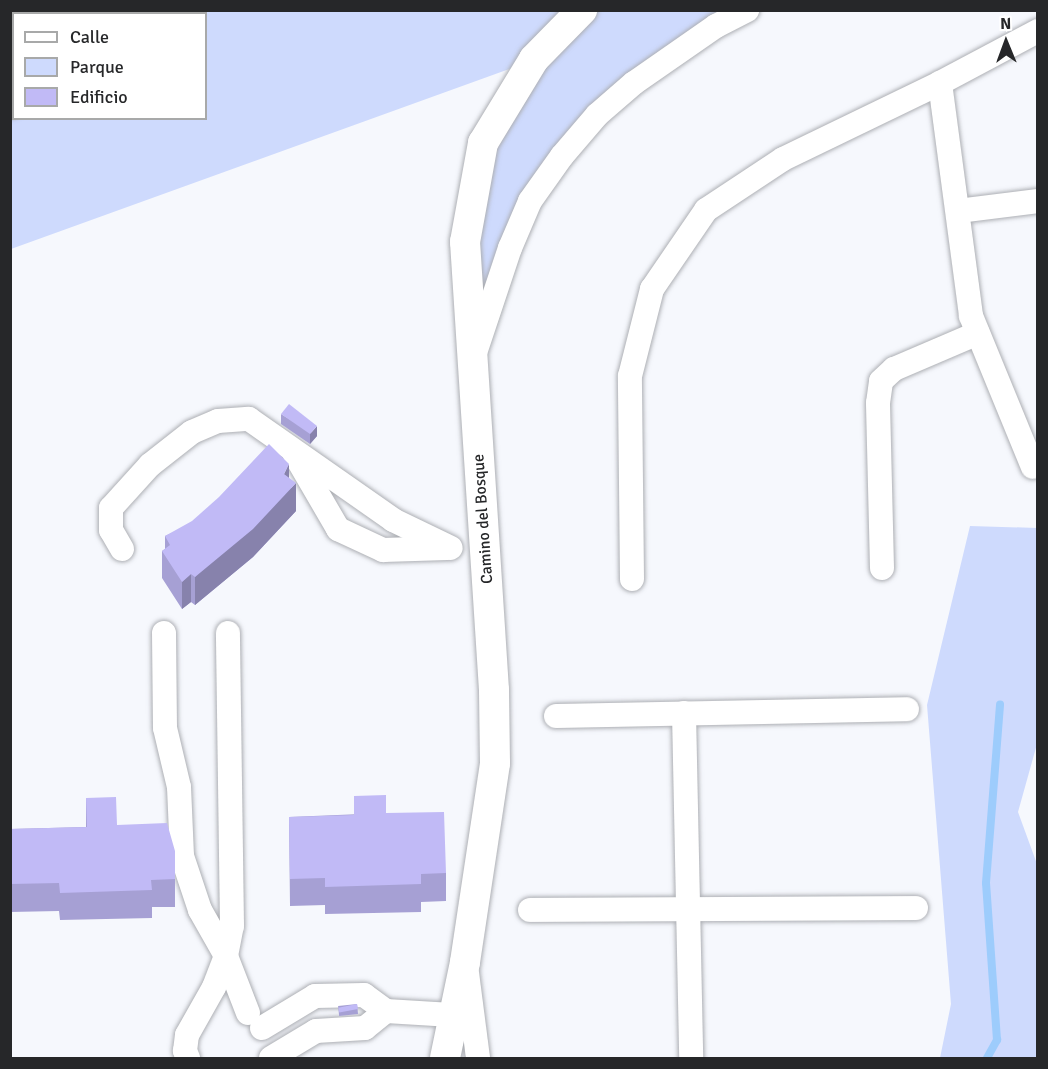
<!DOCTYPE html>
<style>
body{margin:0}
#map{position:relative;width:1048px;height:1069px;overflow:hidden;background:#f6f8fd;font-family:Signika,sans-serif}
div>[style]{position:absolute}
.green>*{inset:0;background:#cedafd}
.stream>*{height:8px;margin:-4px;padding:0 4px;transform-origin:4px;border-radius:4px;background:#9dccfc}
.roads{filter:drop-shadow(0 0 2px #adafb4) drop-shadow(0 0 2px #adafb4)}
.minor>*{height:24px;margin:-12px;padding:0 12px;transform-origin:12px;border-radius:12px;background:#fff}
.tertiary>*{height:30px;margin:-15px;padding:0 15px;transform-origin:15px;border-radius:15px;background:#fff}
.wall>*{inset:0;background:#a6a0d4;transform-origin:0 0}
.shaded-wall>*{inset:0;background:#8782ac}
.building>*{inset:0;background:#c1baf6;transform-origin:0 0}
span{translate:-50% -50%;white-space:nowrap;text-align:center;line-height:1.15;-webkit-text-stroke:5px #fff;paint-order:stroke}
.street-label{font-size:16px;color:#262729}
.frame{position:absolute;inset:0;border:12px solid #262729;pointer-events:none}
.legend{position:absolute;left:12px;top:12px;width:195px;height:108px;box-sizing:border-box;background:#fff;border:2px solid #a8a9a9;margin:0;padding:8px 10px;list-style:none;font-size:18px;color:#262729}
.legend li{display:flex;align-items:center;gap:12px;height:30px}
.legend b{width:30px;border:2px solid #a8a9a9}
.north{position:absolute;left:976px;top:12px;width:60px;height:60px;-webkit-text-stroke:4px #fff;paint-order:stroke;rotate:359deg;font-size:16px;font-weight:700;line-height:24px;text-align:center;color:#262729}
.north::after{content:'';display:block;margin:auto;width:21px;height:27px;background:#262729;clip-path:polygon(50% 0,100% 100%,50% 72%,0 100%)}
</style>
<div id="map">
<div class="green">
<div style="clip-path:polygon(evenodd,10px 11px,747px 11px,716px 26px,562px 156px,473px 361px,483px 143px,534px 60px,11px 249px,10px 11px,14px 14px,206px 14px,206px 118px,14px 118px,14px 14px)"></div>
<div style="clip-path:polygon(970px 526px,1037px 528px,1037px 744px,1018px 812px,1037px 864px,1037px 1058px,940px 1058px,951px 1004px,927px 705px)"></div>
</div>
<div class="stream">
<div style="left:987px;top:1058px;width:21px;rotate:-61deg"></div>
<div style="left:997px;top:1040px;width:157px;rotate:-94deg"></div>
<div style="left:986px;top:883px;width:179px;rotate:-85.5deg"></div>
</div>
<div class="roads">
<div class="minor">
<div style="left:940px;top:83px;width:235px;rotate:82.4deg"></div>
<div style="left:971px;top:316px;width:163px;rotate:67.7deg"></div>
<div style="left:958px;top:211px;width:81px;rotate:-7.1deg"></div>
<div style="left:475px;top:353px;width:111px;rotate:-71.6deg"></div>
<div style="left:510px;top:248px;width:51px;rotate:-66.9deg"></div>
<div style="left:530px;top:201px;width:55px;rotate:-54.6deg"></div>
<div style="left:562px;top:156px;width:54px;rotate:-49.5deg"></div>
<div style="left:597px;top:115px;width:49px;rotate:-40.9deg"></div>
<div style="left:634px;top:83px;width:100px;rotate:-34.8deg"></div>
<div style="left:716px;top:26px;width:35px;rotate:-27deg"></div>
<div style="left:295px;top:455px;width:86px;rotate:59.8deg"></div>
<div style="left:338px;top:529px;width:50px;rotate:25deg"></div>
<div style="left:383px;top:550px;width:64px;rotate:-1.8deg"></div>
<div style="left:122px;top:549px;width:22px;rotate:-120deg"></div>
<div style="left:111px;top:530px;width:22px;rotate:-90deg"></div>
<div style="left:111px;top:508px;width:58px;rotate:-47.8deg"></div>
<div style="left:150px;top:465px;width:53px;rotate:-38.2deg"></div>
<div style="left:192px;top:432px;width:28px;rotate:-23deg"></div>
<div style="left:218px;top:421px;width:31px;rotate:-4deg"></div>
<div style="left:249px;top:419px;width:176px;rotate:35deg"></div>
<div style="left:393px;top:520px;width:64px;rotate:25.8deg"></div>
<div style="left:882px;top:568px;width:165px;rotate:-91.4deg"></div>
<div style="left:878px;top:403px;width:22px;rotate:-82deg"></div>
<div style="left:881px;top:381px;width:18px;rotate:-43deg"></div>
<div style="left:894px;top:369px;width:91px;rotate:-23.2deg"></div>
<div style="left:632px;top:579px;width:203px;rotate:-90.6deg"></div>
<div style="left:630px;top:376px;width:90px;rotate:-75.8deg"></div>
<div style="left:652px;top:289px;width:96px;rotate:-55.6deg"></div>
<div style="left:706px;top:210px;width:92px;rotate:-33.5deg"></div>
<div style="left:783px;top:159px;width:174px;rotate:-25.8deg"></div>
<div style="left:940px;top:83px;width:111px;rotate:-28deg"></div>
<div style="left:164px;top:633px;width:95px;rotate:89.4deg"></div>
<div style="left:165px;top:728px;width:61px;rotate:76.7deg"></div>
<div style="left:179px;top:787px;width:69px;rotate:87.5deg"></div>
<div style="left:182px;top:856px;width:57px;rotate:71.6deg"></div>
<div style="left:200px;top:910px;width:53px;rotate:60.5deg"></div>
<div style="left:226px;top:956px;width:61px;rotate:68.9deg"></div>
<div style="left:684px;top:713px;width:345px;rotate:88.8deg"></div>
<div style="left:556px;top:716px;width:351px;rotate:-1.1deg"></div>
<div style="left:530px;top:910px;width:386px;rotate:-0.3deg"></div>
<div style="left:467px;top:973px;width:86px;rotate:82.6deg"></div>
<div style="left:262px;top:1028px;width:62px;rotate:-31.1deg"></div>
<div style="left:315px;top:996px;width:49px;rotate:-1.2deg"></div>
<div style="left:364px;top:995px;width:27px;rotate:36deg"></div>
<div style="left:386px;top:1011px;width:66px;rotate:3.5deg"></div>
<div style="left:188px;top:1058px;width:8px;rotate:-113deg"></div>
<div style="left:185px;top:1051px;width:16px;rotate:-83deg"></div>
<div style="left:187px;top:1035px;width:55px;rotate:-60.6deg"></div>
<div style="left:214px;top:987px;width:33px;rotate:-69deg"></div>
<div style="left:226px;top:956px;width:31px;rotate:-79deg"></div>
<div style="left:232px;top:926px;width:293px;rotate:-90.8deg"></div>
<div style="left:271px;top:1058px;width:52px;rotate:-31deg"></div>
<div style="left:316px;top:1031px;width:49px;rotate:-3.5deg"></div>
<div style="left:365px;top:1028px;width:27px;rotate:-39deg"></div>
</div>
<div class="tertiary">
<div style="left:111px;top:14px;width:5px;rotate:-53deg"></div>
<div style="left:10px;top:103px;width:5px;rotate:-37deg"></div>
<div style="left:445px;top:1058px;width:98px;rotate:-78.2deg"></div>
<div style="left:465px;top:962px;width:201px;rotate:-81.4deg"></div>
<div style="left:495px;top:763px;width:73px;rotate:-90.8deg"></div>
<div style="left:494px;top:690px;width:449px;rotate:-93.7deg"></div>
<div style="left:465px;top:242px;width:101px;rotate:-79.7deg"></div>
<div style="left:483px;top:143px;width:98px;rotate:-58.7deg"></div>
<div style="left:534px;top:59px;width:69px;rotate:-45.6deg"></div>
</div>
</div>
<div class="wall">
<div style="clip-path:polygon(281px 414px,317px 436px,310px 444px,281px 424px)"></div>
<div style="clip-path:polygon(289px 479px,296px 511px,253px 557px,195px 605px,191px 602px,182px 609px,162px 578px,162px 551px,165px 549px,165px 536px)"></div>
<div style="clip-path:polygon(86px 798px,117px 825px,175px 879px,175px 907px,152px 907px,152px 918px,60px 920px,59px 911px,10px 912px,10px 829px,86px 827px)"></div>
<div style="clip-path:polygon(386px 813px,446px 873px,446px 901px,421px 902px,421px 912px,325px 914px,325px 905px,290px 906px,289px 817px)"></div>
<div style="left:357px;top:1004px;width:10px;height:19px;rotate:84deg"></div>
</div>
<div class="shaded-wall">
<div style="clip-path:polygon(317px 426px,317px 436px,310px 444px,310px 434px)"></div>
<div style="clip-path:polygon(289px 464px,289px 490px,296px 483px,296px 511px,253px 557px,195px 605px,195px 577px,284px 474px)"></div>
<div style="clip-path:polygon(191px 574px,191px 602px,182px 609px,182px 582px)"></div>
</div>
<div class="building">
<div style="clip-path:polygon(289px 404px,317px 426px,310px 434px,281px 414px)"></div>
<div style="clip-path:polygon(269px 444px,289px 464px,284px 474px,296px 483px,253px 529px,195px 577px,191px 574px,182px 582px,162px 551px,170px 545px,165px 536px,192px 521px,219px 497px)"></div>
<div style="clip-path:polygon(386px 795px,386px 813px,444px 812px,446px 873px,421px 874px,421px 884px,325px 887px,325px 878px,290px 879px,289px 817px,354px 815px,354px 796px)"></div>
<div style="clip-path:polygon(116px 797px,117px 825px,167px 823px,175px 851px,175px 879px,151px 880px,152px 890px,60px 893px,59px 883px,10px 884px,10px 829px,87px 827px,86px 798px)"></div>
<div style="left:357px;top:1004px;width:5px;height:19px;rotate:79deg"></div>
</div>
<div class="street-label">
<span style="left:483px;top:519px;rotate:-94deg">Camino del Bosque</span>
</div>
<div class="frame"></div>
<ul class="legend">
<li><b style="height:8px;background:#fff"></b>Calle</li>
<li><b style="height:16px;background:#cedafd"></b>Parque</li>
<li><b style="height:16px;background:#c1baf6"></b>Edificio</li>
</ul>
<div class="north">N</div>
</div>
